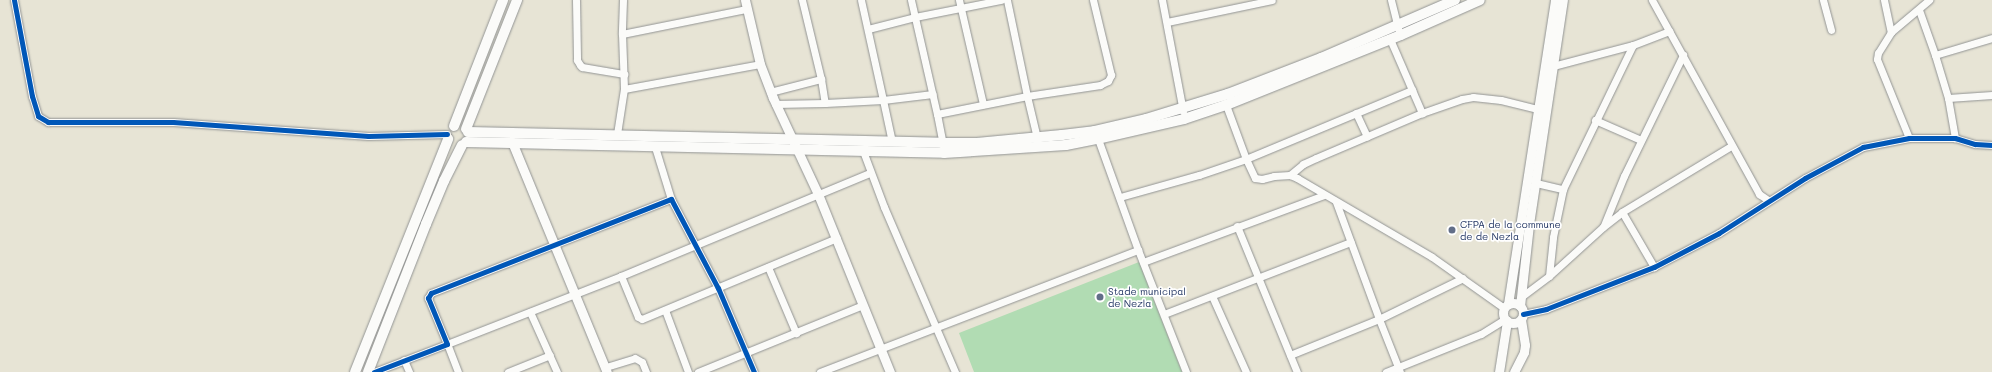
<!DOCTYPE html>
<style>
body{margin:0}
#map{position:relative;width:1992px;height:372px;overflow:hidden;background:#e7e4d5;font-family:Mali,sans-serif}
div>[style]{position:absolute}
.green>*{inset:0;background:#b1dcb3}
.roads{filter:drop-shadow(0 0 1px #929494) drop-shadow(0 0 1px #929494)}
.minor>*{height:7px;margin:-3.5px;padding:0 3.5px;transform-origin:3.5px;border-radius:3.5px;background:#fbfbf9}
.tertiary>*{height:9px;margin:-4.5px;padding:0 4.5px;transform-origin:4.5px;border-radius:4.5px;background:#fbfbf9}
.tertiary>.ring{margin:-4.5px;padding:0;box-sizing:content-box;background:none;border:9px solid #fbfbf9;border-radius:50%}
.secondary>*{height:10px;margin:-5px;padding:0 5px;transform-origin:5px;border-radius:5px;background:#fbfbf9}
.cycleway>*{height:5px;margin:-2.5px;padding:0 2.5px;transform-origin:2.5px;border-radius:2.5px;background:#0057b8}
.dots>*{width:11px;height:11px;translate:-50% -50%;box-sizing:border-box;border:2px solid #fff;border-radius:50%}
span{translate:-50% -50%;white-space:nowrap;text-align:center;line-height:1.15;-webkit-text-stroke:3.5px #fff;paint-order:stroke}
.poi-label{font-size:10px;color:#1b2f5e}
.left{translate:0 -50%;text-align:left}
</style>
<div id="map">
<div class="green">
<div style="clip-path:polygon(1139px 262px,1182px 372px,974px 372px,959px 333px)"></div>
</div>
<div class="roads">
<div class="minor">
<div style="left:14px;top:0;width:98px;rotate:79.4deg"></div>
<div style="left:32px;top:96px;width:21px;rotate:73deg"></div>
<div style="left:38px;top:116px;width:12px;rotate:31deg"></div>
<div style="left:48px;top:122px;width:125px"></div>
<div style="left:173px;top:122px;width:196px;rotate:4.1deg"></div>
<div style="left:368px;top:136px;width:79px;rotate:-1.5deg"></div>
<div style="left:576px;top:0;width:60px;rotate:89deg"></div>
<div style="left:577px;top:60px;width:6px;rotate:59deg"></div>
<div style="left:580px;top:65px;width:3px;rotate:45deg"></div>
<div style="left:582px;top:67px;width:43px;rotate:9.5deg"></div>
<div style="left:623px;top:0;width:34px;rotate:92deg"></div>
<div style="left:622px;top:34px;width:55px;rotate:87.9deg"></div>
<div style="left:624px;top:89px;width:138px;rotate:-10.4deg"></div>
<div style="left:802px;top:0;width:81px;rotate:76.5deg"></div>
<div style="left:911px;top:0;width:117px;rotate:77.2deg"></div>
<div style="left:937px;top:114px;width:92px;rotate:-11.3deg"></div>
<div style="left:1027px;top:96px;width:98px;rotate:-101.8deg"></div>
<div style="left:959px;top:0;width:107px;rotate:77deg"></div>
<div style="left:1162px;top:0;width:113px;rotate:79.3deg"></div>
<div style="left:1391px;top:0;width:30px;rotate:76deg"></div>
<div style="left:1652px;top:0;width:222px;rotate:61.1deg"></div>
<div style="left:1759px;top:194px;width:11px;rotate:34deg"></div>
<div style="left:1823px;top:0;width:31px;rotate:75deg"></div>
<div style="left:1884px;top:0;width:33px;rotate:78deg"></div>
<div style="left:1919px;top:10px;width:48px;rotate:70.4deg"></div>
<div style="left:1935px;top:55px;width:45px;rotate:73.2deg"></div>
<div style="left:1948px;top:98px;width:41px;rotate:80.1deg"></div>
<div style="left:1167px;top:22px;width:107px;rotate:-11.8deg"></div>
<div style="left:868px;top:29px;width:49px;rotate:-14.3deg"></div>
<div style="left:915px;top:17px;width:88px;rotate:-11.2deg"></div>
<div style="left:622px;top:34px;width:126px;rotate:-11.4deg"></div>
<div style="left:1390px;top:39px;width:81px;rotate:66.6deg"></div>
<div style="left:1935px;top:55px;width:59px;rotate:-16.6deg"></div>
<div style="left:1553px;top:66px;width:83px;rotate:-14.7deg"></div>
<div style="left:1633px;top:45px;width:39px;rotate:-21deg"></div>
<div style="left:770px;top:92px;width:53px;rotate:-14.3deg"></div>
<div style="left:821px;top:79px;width:24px;rotate:81deg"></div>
<div style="left:825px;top:103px;width:58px;rotate:-3deg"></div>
<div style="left:883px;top:100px;width:102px;rotate:-102.4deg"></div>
<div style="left:1948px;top:98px;width:44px;rotate:-3.9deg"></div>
<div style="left:775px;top:104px;width:50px;rotate:-1.1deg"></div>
<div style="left:1226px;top:105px;width:58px;rotate:69.7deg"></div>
<div style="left:1246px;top:159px;width:21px;rotate:65deg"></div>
<div style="left:1255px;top:178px;width:7px;rotate:8deg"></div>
<div style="left:1262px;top:179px;width:12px;rotate:-14deg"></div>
<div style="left:1274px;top:176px;width:16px;rotate:-4deg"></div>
<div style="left:1290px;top:175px;width:8px;rotate:23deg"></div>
<div style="left:1297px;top:178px;width:156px;rotate:30.3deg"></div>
<div style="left:1432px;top:257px;width:88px;rotate:35.3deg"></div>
<div style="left:1356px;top:113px;width:26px;rotate:65deg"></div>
<div style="left:937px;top:114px;width:33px;rotate:79deg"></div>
<div style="left:1595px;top:120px;width:50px;rotate:23.5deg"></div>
<div style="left:617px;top:134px;width:46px;rotate:-81.2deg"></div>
<div style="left:1037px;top:138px;width:43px;rotate:-103.4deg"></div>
<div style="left:1027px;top:96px;width:74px;rotate:-8.6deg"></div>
<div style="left:1100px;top:85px;width:9px;rotate:-27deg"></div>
<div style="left:1108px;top:81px;width:7px;rotate:-63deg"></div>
<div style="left:1111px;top:75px;width:77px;rotate:-103.5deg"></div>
<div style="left:1909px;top:138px;width:85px;rotate:-112.1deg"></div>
<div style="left:1877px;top:59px;width:6px;rotate:-81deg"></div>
<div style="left:1878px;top:53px;width:25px;rotate:-58deg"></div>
<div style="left:1891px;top:32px;width:50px;rotate:-40.1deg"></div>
<div style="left:1098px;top:139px;width:118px;rotate:70.2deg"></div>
<div style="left:892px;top:142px;width:43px;rotate:-102.1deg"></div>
<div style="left:883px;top:100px;width:50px;rotate:-6.8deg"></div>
<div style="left:655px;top:147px;width:54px;rotate:72.9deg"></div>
<div style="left:863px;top:151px;width:60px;rotate:69.4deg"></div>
<div style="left:884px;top:207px;width:180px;rotate:66.7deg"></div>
<div style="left:1290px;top:175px;width:17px;rotate:-40deg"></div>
<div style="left:1303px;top:164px;width:14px;rotate:-25deg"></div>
<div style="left:1316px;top:158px;width:115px;rotate:-23deg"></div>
<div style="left:1422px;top:113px;width:42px;rotate:-19.3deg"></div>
<div style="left:1462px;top:99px;width:11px;rotate:-10deg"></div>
<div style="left:1473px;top:97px;width:28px;rotate:6deg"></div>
<div style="left:1501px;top:100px;width:38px;rotate:14deg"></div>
<div style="left:1536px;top:183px;width:28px;rotate:13deg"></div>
<div style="left:1120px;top:197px;width:82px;rotate:-15.6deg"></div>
<div style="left:1199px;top:175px;width:50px;rotate:-18.8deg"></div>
<div style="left:1246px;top:159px;width:180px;rotate:-22.6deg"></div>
<div style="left:1336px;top:202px;width:125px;rotate:69.8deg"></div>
<div style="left:1379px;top:319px;width:93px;rotate:-26deg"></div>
<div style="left:1622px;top:212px;width:64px;rotate:59.8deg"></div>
<div style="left:1604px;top:225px;width:53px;rotate:-67.8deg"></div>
<div style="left:1624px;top:176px;width:135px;rotate:-64deg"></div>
<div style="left:1237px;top:226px;width:158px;rotate:67.7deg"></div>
<div style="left:1143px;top:262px;width:193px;rotate:-20.3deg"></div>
<div style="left:768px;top:267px;width:72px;rotate:67deg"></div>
<div style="left:621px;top:276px;width:44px;rotate:67.5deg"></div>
<div style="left:638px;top:317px;width:4px;rotate:27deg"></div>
<div style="left:642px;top:319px;width:211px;rotate:-22.6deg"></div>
<div style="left:1549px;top:276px;width:39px;rotate:-84deg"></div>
<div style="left:1553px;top:237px;width:49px;rotate:-78.2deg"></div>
<div style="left:1563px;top:189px;width:160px;rotate:-64.1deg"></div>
<div style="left:1212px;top:296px;width:83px;rotate:65.9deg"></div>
<div style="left:1521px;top:297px;width:35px;rotate:-37deg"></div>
<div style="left:1549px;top:276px;width:73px;rotate:-42.2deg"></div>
<div style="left:1603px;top:227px;width:24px;rotate:-38deg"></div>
<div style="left:1622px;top:212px;width:127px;rotate:-31.2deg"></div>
<div style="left:665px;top:310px;width:66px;rotate:69.6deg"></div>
<div style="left:530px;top:312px;width:66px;rotate:65.8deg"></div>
<div style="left:1164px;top:314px;width:200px;rotate:-21.1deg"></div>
<div style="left:1523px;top:314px;width:24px;rotate:-12deg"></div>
<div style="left:1546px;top:309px;width:116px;rotate:-21.3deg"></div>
<div style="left:1654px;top:267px;width:73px;rotate:-27.6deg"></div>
<div style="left:1719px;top:233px;width:102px;rotate:-32.6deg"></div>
<div style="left:1805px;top:178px;width:66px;rotate:-28.1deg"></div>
<div style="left:1863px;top:147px;width:47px;rotate:-11.1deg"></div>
<div style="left:1909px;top:138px;width:46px"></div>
<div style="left:1955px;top:138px;width:21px;rotate:17deg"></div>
<div style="left:1975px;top:144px;width:17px;rotate:3deg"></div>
<div style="left:1290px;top:355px;width:96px;rotate:-22deg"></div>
<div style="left:1379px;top:319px;width:57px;rotate:68.4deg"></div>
<div style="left:404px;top:360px;width:13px;rotate:67deg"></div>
<div style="left:606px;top:367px;width:30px;rotate:-17deg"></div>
<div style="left:635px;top:358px;width:8px;rotate:30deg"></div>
<div style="left:642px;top:362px;width:11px;rotate:68deg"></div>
<div style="left:374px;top:372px;width:78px;rotate:-21deg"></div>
<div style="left:447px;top:344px;width:50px;rotate:-112.4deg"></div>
<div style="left:428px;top:298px;width:6px;rotate:-59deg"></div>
<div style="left:431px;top:293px;width:258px;rotate:-21.4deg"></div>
<div style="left:671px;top:199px;width:101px;rotate:62.2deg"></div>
<div style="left:718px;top:288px;width:91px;rotate:66.8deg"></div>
<div style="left:458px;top:372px;width:30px;rotate:-111deg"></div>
<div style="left:447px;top:344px;width:187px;rotate:-21.3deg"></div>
<div style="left:621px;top:276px;width:269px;rotate:-22.5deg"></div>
<div style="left:508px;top:372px;width:45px;rotate:-22deg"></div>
<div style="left:698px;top:372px;width:178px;rotate:-22.1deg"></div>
<div style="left:820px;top:372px;width:341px;rotate:-21deg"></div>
<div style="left:1138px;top:250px;width:131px;rotate:68.5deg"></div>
<div style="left:1386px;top:372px;width:102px;rotate:-21.8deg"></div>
<div style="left:1481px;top:334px;width:28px;rotate:-32deg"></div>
</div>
<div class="tertiary">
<div style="left:745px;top:0;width:66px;rotate:76.8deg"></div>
<div style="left:760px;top:64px;width:36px;rotate:69deg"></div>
<div style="left:773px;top:98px;width:106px;rotate:64.9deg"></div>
<div style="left:818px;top:194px;width:192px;rotate:68deg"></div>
<div style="left:512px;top:142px;width:249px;rotate:67.6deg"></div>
<div class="ring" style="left:1503px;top:303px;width:11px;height:11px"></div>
<div style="left:1508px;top:304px;width:308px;rotate:-81.2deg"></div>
<div style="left:1520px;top:306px;width:82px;rotate:-83.7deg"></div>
<div style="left:1529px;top:224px;width:227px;rotate:-81.4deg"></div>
<div style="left:1499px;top:372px;width:52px;rotate:-81.1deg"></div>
<div style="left:1514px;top:372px;width:22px;rotate:-63deg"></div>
<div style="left:1524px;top:352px;width:7px;rotate:-82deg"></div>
<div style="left:1525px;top:345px;width:26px;rotate:-99deg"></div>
</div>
<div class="secondary">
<div style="left:454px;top:126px;width:135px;rotate:-68.7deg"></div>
<div style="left:466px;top:129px;width:139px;rotate:-68.4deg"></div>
<div style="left:468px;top:132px;width:474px;rotate:1.3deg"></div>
<div style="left:942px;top:143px;width:35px"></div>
<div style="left:977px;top:143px;width:85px;rotate:-5.4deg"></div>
<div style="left:1062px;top:135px;width:32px;rotate:-7deg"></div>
<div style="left:1094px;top:131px;width:53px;rotate:-13deg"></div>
<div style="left:1146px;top:119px;width:86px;rotate:-17deg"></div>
<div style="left:1228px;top:94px;width:100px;rotate:-21.2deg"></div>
<div style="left:1321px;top:58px;width:146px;rotate:-23.4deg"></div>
<div style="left:466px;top:142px;width:478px;rotate:1.3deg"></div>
<div style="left:944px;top:153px;width:122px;rotate:-3.8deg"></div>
<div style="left:1066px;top:145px;width:33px;rotate:-11deg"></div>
<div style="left:1098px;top:139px;width:88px;rotate:-13.1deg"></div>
<div style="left:1184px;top:119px;width:44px;rotate:-18.4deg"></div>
<div style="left:1226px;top:105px;width:188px;rotate:-21.8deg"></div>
<div style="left:1401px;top:35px;width:86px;rotate:-23.9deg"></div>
<div style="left:355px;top:372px;width:251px;rotate:-68.2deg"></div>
<div style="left:368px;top:372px;width:159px;rotate:-68.6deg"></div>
<div style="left:426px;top:224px;width:47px;rotate:-67.3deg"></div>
<div style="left:444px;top:181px;width:40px;rotate:-63.4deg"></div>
</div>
</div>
<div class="cycleway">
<div style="left:14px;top:0;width:98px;rotate:79.4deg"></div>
<div style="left:32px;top:96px;width:21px;rotate:73deg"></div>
<div style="left:38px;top:116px;width:12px;rotate:31deg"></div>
<div style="left:48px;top:122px;width:125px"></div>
<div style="left:173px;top:122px;width:196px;rotate:4.1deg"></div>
<div style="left:368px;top:136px;width:79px;rotate:-1.5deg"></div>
<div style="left:1523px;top:314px;width:24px;rotate:-12deg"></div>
<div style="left:1546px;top:309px;width:116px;rotate:-21.3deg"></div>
<div style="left:1654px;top:267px;width:73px;rotate:-27.6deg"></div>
<div style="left:1719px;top:233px;width:102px;rotate:-32.6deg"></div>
<div style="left:1805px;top:178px;width:66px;rotate:-28.1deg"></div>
<div style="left:1863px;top:147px;width:47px;rotate:-11.1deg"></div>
<div style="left:1909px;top:138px;width:46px"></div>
<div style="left:1955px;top:138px;width:21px;rotate:17deg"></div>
<div style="left:1975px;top:144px;width:17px;rotate:3deg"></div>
<div style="left:374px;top:372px;width:78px;rotate:-21deg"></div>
<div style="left:447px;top:344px;width:50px;rotate:-112.4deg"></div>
<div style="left:428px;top:298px;width:6px;rotate:-59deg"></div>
<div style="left:431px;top:293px;width:258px;rotate:-21.4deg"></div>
<div style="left:671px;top:199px;width:101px;rotate:62.2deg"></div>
<div style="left:718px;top:288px;width:91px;rotate:66.8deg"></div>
</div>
<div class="dots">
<div style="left:1452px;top:230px;background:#626e88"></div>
<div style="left:1100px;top:297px;background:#626e88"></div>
</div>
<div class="poi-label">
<span class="left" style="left:1460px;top:230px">CFPA de la commune<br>de de Nezla</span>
<span class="left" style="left:1108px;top:297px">Stade municipal<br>de Nezla</span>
</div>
</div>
